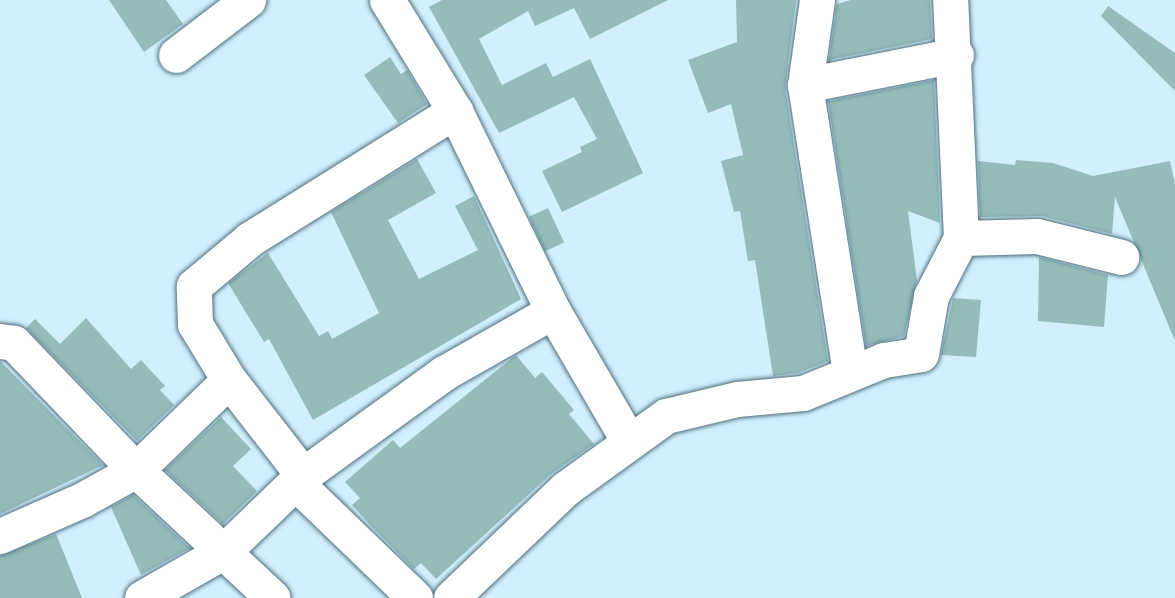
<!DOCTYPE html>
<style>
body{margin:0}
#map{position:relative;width:1175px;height:598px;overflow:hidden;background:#d1effc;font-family:"Asap Condensed",sans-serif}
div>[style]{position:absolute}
.building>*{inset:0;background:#93bcba;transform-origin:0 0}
.roads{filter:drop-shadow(0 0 2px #4e6f7e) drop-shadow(0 0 2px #4e6f7e)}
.minor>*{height:35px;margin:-17.5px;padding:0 17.5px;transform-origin:17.5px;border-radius:17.5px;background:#fff}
span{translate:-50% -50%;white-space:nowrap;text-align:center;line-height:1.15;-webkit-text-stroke:7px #f0f8fb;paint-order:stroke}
</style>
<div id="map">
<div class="building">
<div style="clip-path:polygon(109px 0,166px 0,183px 24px,144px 52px)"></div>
<div style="clip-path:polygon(442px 0,668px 0,590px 39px,574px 8px,535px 26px,528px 11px,479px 39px,502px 85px,546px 63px,553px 77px,590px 59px,643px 173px,562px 212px,542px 171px,582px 152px,580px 147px,597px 139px,574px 97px,499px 133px,429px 7px)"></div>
<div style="clip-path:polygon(736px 0,796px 0,785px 88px,828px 361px,798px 373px,773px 376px,755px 260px,748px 261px,740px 211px,734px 212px,721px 161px,743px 155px,731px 104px,708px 113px,688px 60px,737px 42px)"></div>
<div style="clip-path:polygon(851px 0,930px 0,932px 39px,829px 60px,837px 4px)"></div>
<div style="clip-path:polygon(1108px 6px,1175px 53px,1175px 91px,1101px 16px)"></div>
<div style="clip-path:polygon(390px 57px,401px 74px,407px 70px,427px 104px,398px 123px,364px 75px)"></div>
<div style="clip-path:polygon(934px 80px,940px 223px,908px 211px,917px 280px,904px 336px,866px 346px,828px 101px)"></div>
<div style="clip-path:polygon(417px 159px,436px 193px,388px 220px,419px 279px,478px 250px,455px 206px,474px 196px,521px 299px,313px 420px,269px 339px,264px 342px,228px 283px,268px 253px,319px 336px,328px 331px,332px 339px,379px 313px,331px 212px)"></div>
<div style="clip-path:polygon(1016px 160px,1053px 163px,1093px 176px,1170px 161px,1175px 184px,1175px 341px,1115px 197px,1112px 234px,1042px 216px,980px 217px,978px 161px,1015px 165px)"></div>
<div style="left:548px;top:208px;width:38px;height:21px;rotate:65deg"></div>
<div style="clip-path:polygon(1039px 257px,1108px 275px,1104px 327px,1038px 321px)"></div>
<div style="clip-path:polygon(953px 298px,981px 300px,976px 357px,941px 355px)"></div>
<div style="clip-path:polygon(86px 318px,131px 369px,141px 360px,165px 386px,160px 390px,174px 405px,137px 441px,26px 328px,35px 319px,60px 344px)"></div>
<div style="clip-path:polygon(516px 355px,535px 378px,542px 372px,574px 410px,569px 414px,594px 444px,551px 474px,436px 579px,421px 563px,414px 569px,370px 525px,352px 505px,360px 498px,345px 482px,393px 440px,400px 448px)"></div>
<div style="clip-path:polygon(0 361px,103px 465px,0 514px)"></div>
<div style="clip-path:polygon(221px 417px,251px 449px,233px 466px,257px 491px,223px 524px,165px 470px)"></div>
<div style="clip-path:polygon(133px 495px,190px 548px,141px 575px,111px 507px)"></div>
<div style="clip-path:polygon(56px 534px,82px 598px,0 598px,0 556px)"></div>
</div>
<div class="roads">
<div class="minor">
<div style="left:387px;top:0;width:130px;rotate:58.5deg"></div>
<div style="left:455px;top:111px;width:223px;rotate:63.9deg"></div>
<div style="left:553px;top:311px;width:149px;rotate:59.8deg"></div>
<div style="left:817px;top:0;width:86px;rotate:98deg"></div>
<div style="left:805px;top:85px;width:291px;rotate:81.1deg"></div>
<div style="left:176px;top:55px;width:91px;rotate:-37.4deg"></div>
<div style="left:805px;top:85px;width:154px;rotate:-11.2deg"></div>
<div style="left:961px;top:238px;width:76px;rotate:-1.5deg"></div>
<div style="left:1037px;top:236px;width:87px;rotate:14deg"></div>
<div style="left:0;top:341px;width:14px;rotate:8deg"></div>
<div style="left:14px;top:343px;width:176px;rotate:46.2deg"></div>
<div style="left:136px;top:470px;width:187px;rotate:43.1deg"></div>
<div style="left:303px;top:475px;width:120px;rotate:-127.9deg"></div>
<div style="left:229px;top:380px;width:66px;rotate:-121.3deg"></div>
<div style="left:195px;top:324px;width:38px;rotate:-92deg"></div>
<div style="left:194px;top:286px;width:73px;rotate:-40deg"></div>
<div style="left:250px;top:239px;width:242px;rotate:-32deg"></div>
<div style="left:295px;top:482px;width:167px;rotate:44deg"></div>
<div style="left:0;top:536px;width:90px;rotate:-23.7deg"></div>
<div style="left:82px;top:500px;width:62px;rotate:-29.1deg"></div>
<div style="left:136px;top:470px;width:129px;rotate:-44.1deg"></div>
<div style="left:142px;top:598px;width:95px;rotate:-29.8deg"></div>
<div style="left:224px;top:551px;width:110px;rotate:-43.9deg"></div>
<div style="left:303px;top:475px;width:174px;rotate:-35.9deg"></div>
<div style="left:444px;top:373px;width:125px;rotate:-29.6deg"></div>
<div style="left:451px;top:598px;width:158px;rotate:-43.7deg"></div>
<div style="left:565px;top:489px;width:125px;rotate:-35.9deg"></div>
<div style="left:666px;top:416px;width:73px;rotate:-13.5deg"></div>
<div style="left:737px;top:399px;width:66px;rotate:-5.2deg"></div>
<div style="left:803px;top:393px;width:87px;rotate:-22.2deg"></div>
<div style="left:884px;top:360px;width:37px;rotate:-9deg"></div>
<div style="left:921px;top:354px;width:59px;rotate:-80.2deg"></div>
<div style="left:931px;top:296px;width:65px;rotate:-62.7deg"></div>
<div style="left:961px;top:238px;width:238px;rotate:-92.6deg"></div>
</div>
</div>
</div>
